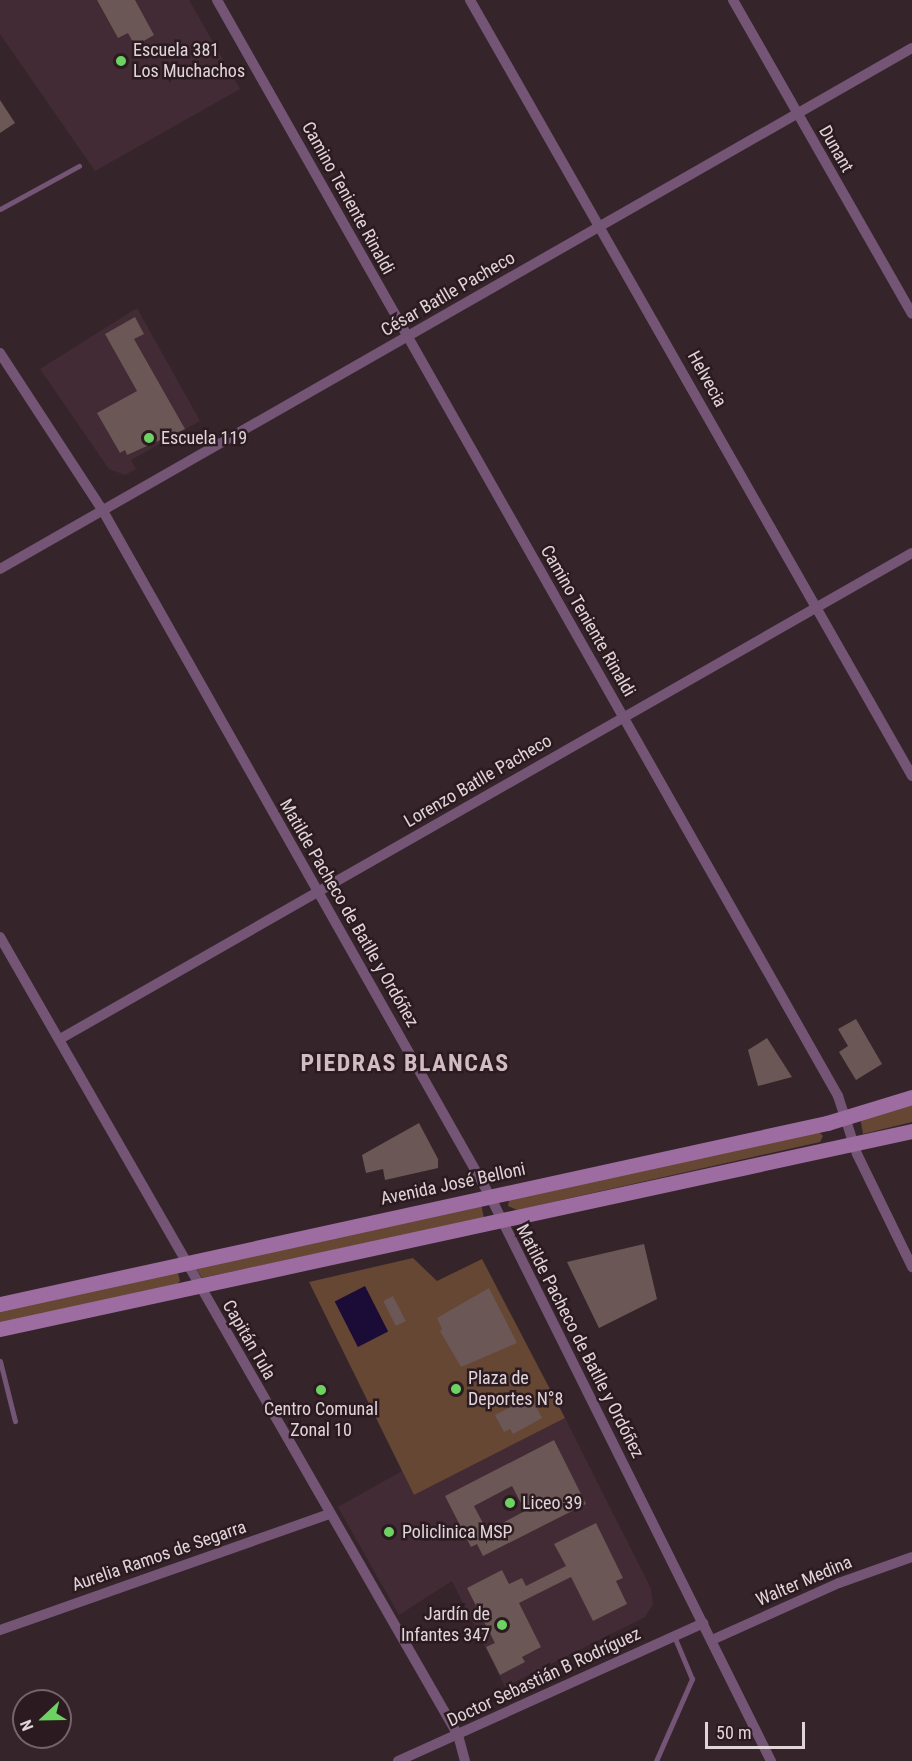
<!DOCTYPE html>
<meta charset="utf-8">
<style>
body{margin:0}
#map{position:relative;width:912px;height:1761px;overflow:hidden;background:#35252b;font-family:"Roboto Condensed",sans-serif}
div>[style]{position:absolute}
.built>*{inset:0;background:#422b34}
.green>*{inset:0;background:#654734}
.water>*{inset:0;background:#1b0c37;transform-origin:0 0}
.building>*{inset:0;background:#6b5755;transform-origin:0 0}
.service>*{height:5px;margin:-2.5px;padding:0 2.5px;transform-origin:2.5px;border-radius:2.5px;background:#745575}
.minor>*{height:10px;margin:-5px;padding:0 5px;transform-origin:5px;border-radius:5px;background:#745575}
.secondary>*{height:15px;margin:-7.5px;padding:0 7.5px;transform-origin:7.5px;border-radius:7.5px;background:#9d6ca0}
.dots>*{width:16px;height:16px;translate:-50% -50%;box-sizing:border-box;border:3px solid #2b1b21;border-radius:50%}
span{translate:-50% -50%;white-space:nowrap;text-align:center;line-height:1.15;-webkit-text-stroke:5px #2b1b21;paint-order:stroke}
.poi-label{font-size:18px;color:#e0d4d8}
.left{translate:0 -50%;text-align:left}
.right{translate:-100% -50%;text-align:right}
.street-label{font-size:18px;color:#e0d4d8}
.district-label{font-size:24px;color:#d2bcc4;font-weight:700;letter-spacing:1.5px}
.north{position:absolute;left:12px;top:1689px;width:60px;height:60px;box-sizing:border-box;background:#2b1b21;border:2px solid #73656a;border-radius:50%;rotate:248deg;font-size:16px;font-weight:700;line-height:24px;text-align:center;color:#e0d4d8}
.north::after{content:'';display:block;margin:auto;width:21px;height:27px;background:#6cd362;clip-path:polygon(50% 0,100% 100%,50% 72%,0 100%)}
.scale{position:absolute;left:705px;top:1722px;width:100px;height:27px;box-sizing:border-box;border:3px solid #e0d4d8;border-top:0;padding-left:8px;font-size:18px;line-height:21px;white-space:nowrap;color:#e0d4d8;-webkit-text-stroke:4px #2b1b21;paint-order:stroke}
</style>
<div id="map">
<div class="built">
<div style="clip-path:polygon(0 0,189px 0,240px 89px,95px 171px,0 34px)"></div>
<div style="clip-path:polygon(137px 308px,200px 421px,131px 460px,136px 469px,125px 475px,109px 469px,40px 369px)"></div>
<div style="clip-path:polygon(565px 1418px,651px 1589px,653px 1604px,645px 1617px,505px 1687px,452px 1581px,399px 1615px,338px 1507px,402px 1471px,414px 1495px)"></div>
</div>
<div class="green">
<div style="clip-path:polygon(912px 1101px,912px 1122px,863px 1134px,860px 1117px)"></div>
<div style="clip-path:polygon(819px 1132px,823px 1136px,820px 1142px,517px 1210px,508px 1206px,509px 1200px)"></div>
<div style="clip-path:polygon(481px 1204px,484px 1218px,202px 1278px,196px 1268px)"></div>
<div style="clip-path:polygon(413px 1258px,437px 1281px,482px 1259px,565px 1418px,414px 1495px,309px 1282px)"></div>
<div style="clip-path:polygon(177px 1269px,180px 1281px,177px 1284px,0 1326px,0 1308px)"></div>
</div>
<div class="water">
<div style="left:365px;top:1286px;width:51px;height:34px;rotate:63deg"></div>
</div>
<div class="building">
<div style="clip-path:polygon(97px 0,135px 0,154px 35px,135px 46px,128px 33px,118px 38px)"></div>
<div style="clip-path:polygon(0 100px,15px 123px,0 133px)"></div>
<div style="clip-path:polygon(135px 317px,144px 334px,134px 339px,185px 429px,127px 455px,125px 450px,120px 453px,97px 413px,137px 391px,105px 334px)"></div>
<div style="clip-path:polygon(856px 1019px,882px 1064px,856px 1080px,839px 1052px,848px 1046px,838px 1029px)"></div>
<div style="clip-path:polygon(767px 1038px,792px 1077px,758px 1086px,748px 1050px)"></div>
<div style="clip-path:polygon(419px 1123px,438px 1159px,438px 1168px,385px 1180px,383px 1169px,366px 1173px,362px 1155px)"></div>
<div style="clip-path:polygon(644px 1244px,657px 1299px,599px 1328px,567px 1262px)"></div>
<div style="clip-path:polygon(489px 1288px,517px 1343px,461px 1367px,440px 1331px,442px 1329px,437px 1318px)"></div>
<div style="left:393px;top:1296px;width:28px;height:11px;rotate:63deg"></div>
<div style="clip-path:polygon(531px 1397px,542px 1418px,513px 1434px,510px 1429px,504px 1432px,495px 1415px)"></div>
<div style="clip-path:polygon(evenodd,554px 1440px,586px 1504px,483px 1556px,477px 1544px,471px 1547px,445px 1496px,554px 1440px,512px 1486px,525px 1511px,487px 1531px,474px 1506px,512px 1486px)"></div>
<div style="clip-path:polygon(596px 1523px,623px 1578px,616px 1581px,627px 1604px,593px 1621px,571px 1577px,519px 1603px,541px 1647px,522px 1657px,525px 1662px,500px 1675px,486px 1647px,495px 1643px,467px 1588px,502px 1570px,509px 1584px,522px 1578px,526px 1586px,566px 1566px,554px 1544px)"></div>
</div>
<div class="service">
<div style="left:0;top:209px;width:90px;rotate:-28.6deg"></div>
<div style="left:0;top:1361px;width:62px;rotate:76deg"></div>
<div style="left:656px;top:1761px;width:90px;rotate:-66.3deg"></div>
<div style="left:692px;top:1679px;width:47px;rotate:-112.7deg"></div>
</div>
<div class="minor">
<div style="left:217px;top:0;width:1260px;rotate:60.46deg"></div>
<div style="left:838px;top:1096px;width:61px;rotate:71.9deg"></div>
<div style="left:857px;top:1154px;width:126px;rotate:64deg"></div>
<div style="left:470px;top:0;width:893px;rotate:60.33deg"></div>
<div style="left:733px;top:0;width:361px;rotate:60.3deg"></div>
<div style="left:0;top:353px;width:189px;rotate:56.9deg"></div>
<div style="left:103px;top:511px;width:787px;rotate:60.54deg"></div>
<div style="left:490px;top:1196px;width:631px;rotate:63.56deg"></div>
<div style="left:0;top:569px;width:1050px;rotate:-29.74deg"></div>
<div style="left:0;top:937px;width:920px;rotate:60.15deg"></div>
<div style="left:458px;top:1735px;width:27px;rotate:75deg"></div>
<div style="left:60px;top:1039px;width:981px;rotate:-29.7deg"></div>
<div style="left:0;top:1630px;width:349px;rotate:-19.4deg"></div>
<div style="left:712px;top:1640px;width:139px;rotate:-24.2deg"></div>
<div style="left:839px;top:1583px;width:77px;rotate:-19.6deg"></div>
<div style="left:398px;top:1761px;width:335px;rotate:-24.3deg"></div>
</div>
<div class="secondary">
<div style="left:0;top:1304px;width:847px;rotate:-12.35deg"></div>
<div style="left:827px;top:1123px;width:89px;rotate:-17deg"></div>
<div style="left:0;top:1329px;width:933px;rotate:-12.25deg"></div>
</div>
<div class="dots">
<div style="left:121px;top:61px;background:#6cd362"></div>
<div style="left:149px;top:438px;background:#6cd362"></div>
<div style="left:456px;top:1389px;background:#6cd362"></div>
<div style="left:321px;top:1390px;background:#6cd362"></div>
<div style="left:510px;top:1503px;background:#6cd362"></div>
<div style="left:389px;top:1532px;background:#6cd362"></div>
<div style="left:502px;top:1625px;background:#6cd362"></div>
</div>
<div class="poi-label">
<span class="left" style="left:133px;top:61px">Escuela 381<br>Los Muchachos</span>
<span class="left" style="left:161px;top:438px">Escuela 119</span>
<span class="left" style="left:468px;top:1389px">Plaza de<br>Deportes N°8</span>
<span style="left:321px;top:1420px">Centro Comunal<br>Zonal 10</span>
<span class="left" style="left:522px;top:1503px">Liceo 39</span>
<span class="left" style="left:402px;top:1532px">Policlinica MSP</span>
<span class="right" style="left:490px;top:1625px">Jardín de<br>Infantes 347</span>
</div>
<div class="street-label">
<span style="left:836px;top:149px;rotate:60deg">Dunant</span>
<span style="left:348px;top:198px;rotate:61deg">Camino Teniente Rinaldi</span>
<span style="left:448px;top:294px;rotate:-30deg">César Batlle Pacheco</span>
<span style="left:707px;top:379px;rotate:61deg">Helvecia</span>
<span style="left:588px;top:621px;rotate:60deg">Camino Teniente Rinaldi</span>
<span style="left:478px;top:781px;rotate:-30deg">Lorenzo Batlle Pacheco</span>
<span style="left:349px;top:913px;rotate:60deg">Matilde Pacheco de Batlle y Ordóñez</span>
<span style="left:453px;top:1184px;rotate:-12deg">Avenida José Belloni</span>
<span style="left:249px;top:1340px;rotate:60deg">Capitán Tula</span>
<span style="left:580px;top:1341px;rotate:63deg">Matilde Pacheco de Batlle y Ordóñez</span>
<span style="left:159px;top:1556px;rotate:-19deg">Aurelia Ramos de Segarra</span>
<span style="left:804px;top:1581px;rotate:-23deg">Walter Medina</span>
<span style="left:544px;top:1677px;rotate:-25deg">Doctor Sebastián B Rodríguez</span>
</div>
<div class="district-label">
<span style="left:405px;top:1064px">PIEDRAS BLANCAS</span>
</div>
<div class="north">N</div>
<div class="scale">50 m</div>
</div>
